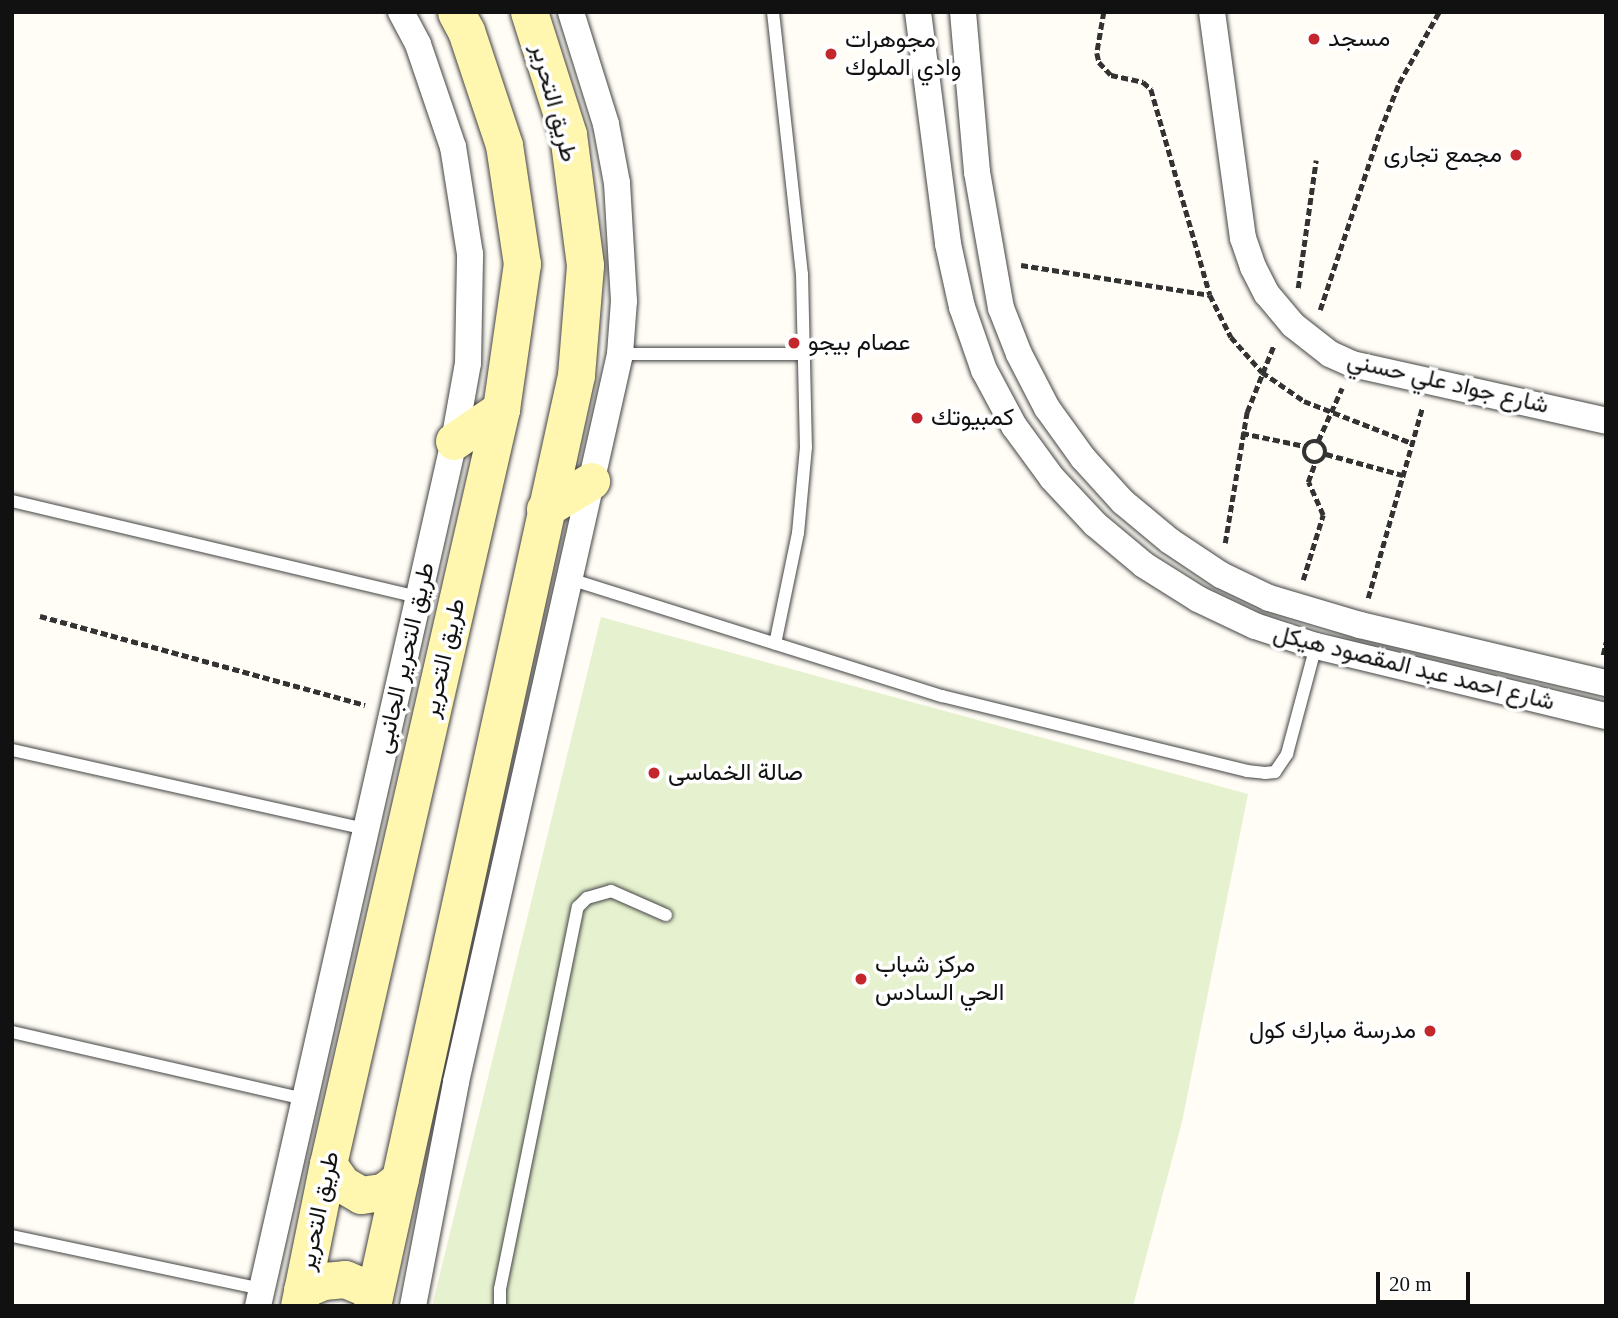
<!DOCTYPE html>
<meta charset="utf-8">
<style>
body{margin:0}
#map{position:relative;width:1618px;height:1318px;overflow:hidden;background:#fffdf5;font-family:"Times New Roman",Vazirmatn,serif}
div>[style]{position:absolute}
.pitch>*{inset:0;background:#e6f2cf}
.path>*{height:4.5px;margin-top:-2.25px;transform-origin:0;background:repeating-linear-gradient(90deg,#333 0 7px,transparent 0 10.5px)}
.path>.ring{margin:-2.25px;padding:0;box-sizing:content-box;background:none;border:4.5px solid #333;border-radius:50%}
.roads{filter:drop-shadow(0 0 2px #444) drop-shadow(0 0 2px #444)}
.lane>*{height:12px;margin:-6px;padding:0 6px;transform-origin:6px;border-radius:6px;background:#fff}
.street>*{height:26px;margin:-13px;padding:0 13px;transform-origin:13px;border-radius:13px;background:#fff}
.secondary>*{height:37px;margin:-18.5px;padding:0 18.5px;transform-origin:18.5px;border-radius:18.5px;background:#fff6b0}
.dots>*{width:19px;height:19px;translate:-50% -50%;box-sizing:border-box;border:4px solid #fff;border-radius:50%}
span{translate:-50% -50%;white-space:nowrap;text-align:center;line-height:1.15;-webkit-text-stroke:7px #fff;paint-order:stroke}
.poi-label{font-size:24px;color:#111}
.left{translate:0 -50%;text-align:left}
.right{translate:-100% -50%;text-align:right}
.street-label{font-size:24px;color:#111}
.frame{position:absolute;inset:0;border:14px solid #111;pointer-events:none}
.scale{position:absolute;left:1376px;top:1272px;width:94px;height:32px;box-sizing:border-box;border:4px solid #111;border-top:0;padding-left:9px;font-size:21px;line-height:24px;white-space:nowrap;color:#111;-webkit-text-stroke:5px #fff;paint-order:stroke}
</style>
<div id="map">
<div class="pitch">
<div style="clip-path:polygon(601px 617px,1248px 794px,1182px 1122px,1133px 1306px,432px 1306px)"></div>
</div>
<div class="path">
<div style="left:1104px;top:12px;width:42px;rotate:99.7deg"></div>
<div style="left:1097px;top:53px;width:9px;rotate:77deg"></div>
<div style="left:1099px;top:62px;width:18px;rotate:47deg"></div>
<div style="left:1111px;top:75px;width:33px;rotate:12deg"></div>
<div style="left:1143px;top:82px;width:11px;rotate:41deg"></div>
<div style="left:1151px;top:89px;width:214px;rotate:74deg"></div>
<div style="left:1210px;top:295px;width:47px;rotate:63.4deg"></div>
<div style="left:1231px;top:337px;width:47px;rotate:48.5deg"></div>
<div style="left:1262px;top:372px;width:51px;rotate:34.6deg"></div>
<div style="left:1304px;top:401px;width:116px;rotate:21.3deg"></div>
<div style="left:1021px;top:265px;width:191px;rotate:9deg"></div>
<div style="left:1298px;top:288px;width:129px;rotate:-82deg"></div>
<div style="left:1320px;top:310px;width:189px;rotate:-71.5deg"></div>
<div style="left:1380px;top:131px;width:52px;rotate:-68.4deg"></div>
<div style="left:1399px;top:83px;width:81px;rotate:-60.6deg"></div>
<div style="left:1242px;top:433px;width:64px;rotate:11.7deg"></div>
<div style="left:1318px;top:441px;width:58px;rotate:-65.6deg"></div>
<div class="ring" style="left:1304px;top:441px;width:17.5px;height:17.5px"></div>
<div style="left:1326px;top:454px;width:80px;rotate:15.3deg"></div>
<div style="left:1225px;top:543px;width:133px;rotate:-80.5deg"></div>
<div style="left:1247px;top:412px;width:72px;rotate:-68.1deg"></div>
<div style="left:1303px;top:580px;width:68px;rotate:-72.9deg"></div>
<div style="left:1323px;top:515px;width:36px;rotate:-114deg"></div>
<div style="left:1308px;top:482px;width:20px;rotate:-70deg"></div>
<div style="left:1368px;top:598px;width:198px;rotate:-74.1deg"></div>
<div style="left:40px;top:616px;width:337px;rotate:15.3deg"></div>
<div style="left:1603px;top:655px;width:13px;rotate:-77deg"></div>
</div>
<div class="roads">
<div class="lane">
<div style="left:773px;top:12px;width:264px;rotate:83.7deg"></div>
<div style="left:802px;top:274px;width:173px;rotate:88.7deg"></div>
<div style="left:806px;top:447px;width:86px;rotate:95.3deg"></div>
<div style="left:798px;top:533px;width:113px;rotate:101.7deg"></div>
<div style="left:620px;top:354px;width:185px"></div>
<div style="left:12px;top:501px;width:418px;rotate:13.3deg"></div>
<div style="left:570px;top:579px;width:390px;rotate:17.5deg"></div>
<div style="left:942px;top:696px;width:314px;rotate:13.8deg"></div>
<div style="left:1247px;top:771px;width:18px;rotate:6deg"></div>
<div style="left:1265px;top:773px;width:10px;rotate:-6deg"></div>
<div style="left:1275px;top:772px;width:22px;rotate:-56deg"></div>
<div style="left:1287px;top:754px;width:112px;rotate:-75deg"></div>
<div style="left:12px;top:750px;width:363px;rotate:12.6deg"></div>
<div style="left:12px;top:1032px;width:301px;rotate:12.9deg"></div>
<div style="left:12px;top:1236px;width:256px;rotate:12deg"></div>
<div style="left:500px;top:1306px;width:17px;rotate:-90deg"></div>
<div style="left:500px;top:1289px;width:390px;rotate:-78.5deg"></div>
<div style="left:578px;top:907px;width:13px;rotate:-45deg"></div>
<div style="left:587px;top:898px;width:25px;rotate:-16deg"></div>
<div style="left:611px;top:891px;width:60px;rotate:23.6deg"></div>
</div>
<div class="street">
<div style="left:918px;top:12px;width:234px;rotate:82.6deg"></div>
<div style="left:948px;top:244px;width:65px;rotate:77.5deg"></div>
<div style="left:962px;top:307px;width:67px;rotate:70.8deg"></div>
<div style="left:984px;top:370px;width:64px;rotate:61.8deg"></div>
<div style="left:1014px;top:426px;width:64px;rotate:53.8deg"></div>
<div style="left:1052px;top:478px;width:63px;rotate:46.9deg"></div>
<div style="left:1095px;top:524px;width:64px;rotate:39.9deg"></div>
<div style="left:1144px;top:565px;width:64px;rotate:32.2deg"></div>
<div style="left:1198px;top:599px;width:63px;rotate:25.3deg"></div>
<div style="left:1255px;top:626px;width:64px;rotate:18.2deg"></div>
<div style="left:1316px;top:646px;width:298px;rotate:13.6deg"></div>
<div style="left:963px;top:12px;width:161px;rotate:85deg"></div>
<div style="left:977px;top:172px;width:138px;rotate:80deg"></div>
<div style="left:1001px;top:308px;width:49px;rotate:68.6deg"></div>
<div style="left:1019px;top:354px;width:61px;rotate:62.6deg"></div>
<div style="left:1047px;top:408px;width:62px;rotate:54.2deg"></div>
<div style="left:1083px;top:458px;width:59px;rotate:47.7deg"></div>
<div style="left:1123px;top:502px;width:61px;rotate:39.7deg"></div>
<div style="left:1170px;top:541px;width:61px;rotate:33.7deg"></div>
<div style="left:1221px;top:575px;width:53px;rotate:25.6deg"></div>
<div style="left:1269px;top:598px;width:95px;rotate:16.5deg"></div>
<div style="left:1360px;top:625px;width:253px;rotate:13.3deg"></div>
<div style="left:1212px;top:12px;width:228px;rotate:82.2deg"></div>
<div style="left:1243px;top:238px;width:31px;rotate:71deg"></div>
<div style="left:1253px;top:267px;width:30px;rotate:63deg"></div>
<div style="left:1267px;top:294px;width:40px;rotate:50deg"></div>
<div style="left:1293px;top:325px;width:47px;rotate:38.1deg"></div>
<div style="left:1330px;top:354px;width:24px;rotate:24deg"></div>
<div style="left:1352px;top:364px;width:260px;rotate:12.6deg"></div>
<div style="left:258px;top:1306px;width:887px;rotate:-77.23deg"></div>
<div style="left:454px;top:441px;width:79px;rotate:-79.8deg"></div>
<div style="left:468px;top:363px;width:109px;rotate:-88.9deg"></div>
<div style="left:470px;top:254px;width:108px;rotate:-99deg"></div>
<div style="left:453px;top:147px;width:109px;rotate:-108.8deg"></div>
<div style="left:418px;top:44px;width:36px;rotate:-118deg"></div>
<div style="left:413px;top:1306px;width:228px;rotate:-79.1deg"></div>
<div style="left:456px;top:1082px;width:746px;rotate:-77.3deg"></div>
<div style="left:620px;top:354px;width:53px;rotate:-85.7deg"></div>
<div style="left:624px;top:301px;width:118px;rotate:-93.4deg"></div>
<div style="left:617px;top:183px;width:60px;rotate:-100.6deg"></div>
<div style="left:606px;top:124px;width:117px;rotate:-107.4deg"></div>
</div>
<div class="secondary">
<div style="left:454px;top:441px;width:57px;rotate:-34.2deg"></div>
<div style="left:545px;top:509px;width:54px;rotate:-31.3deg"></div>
<div style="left:328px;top:1164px;width:24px;rotate:55deg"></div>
<div style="left:342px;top:1184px;width:22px;rotate:30deg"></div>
<div style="left:361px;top:1195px;width:22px;rotate:-8deg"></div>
<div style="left:383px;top:1192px;width:21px;rotate:-37deg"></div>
<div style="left:302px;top:1290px;width:23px;rotate:-23deg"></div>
<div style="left:323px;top:1281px;width:22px;rotate:-5deg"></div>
<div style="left:345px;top:1279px;width:23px;rotate:23deg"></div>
<div style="left:366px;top:1288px;width:11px;rotate:45deg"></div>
<div style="left:299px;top:1306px;width:145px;rotate:-78.5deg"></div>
<div style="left:328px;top:1164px;width:775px;rotate:-77.09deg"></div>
<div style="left:501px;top:409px;width:147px;rotate:-81.8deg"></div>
<div style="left:522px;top:264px;width:120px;rotate:-98.6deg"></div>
<div style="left:504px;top:145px;width:120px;rotate:-108.4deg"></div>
<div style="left:466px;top:31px;width:21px;rotate:-118deg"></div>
<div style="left:372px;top:1306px;width:953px;rotate:-77.64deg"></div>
<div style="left:576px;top:375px;width:110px;rotate:-85.3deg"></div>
<div style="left:585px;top:265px;width:132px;rotate:-97.4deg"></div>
<div style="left:568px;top:134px;width:128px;rotate:-107.7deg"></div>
</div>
</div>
<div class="dots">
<div style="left:1314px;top:39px;background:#c4262e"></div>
<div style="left:831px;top:54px;background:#c4262e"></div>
<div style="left:1516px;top:155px;background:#c4262e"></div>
<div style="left:794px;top:343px;background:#c4262e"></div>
<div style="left:917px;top:418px;background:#c4262e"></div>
<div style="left:654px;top:773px;background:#c4262e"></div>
<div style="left:861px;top:979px;background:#c4262e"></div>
<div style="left:1430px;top:1031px;background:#c4262e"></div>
</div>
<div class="poi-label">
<span class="left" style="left:1328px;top:39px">مسجد</span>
<span class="left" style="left:845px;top:54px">مجوهرات<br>وادي الملوك</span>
<span class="right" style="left:1502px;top:155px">مجمع تجارى</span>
<span class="left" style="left:808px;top:343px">عصام بيجو</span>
<span class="left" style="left:931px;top:418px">كمبيوتك</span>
<span class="left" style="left:668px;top:773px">صالة الخماسى</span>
<span class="left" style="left:875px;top:979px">مركز شباب<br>الحي السادس</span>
<span class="right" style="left:1416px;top:1031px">مدرسة مبارك كول</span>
</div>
<div class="street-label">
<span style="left:554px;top:103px;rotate:75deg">طريق التحرير</span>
<span style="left:1448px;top:383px;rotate:13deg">شارع جواد علي حسني</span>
<span style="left:405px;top:658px;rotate:-77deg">طريق التحرير الجانبى</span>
<span style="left:444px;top:658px;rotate:-77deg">طريق التحرير</span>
<span style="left:1414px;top:668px;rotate:14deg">شارع احمد عبد المقصود هيكل</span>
<span style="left:319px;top:1211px;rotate:-78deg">طريق التحرير</span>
</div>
<div class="frame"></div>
<div class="scale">20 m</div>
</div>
